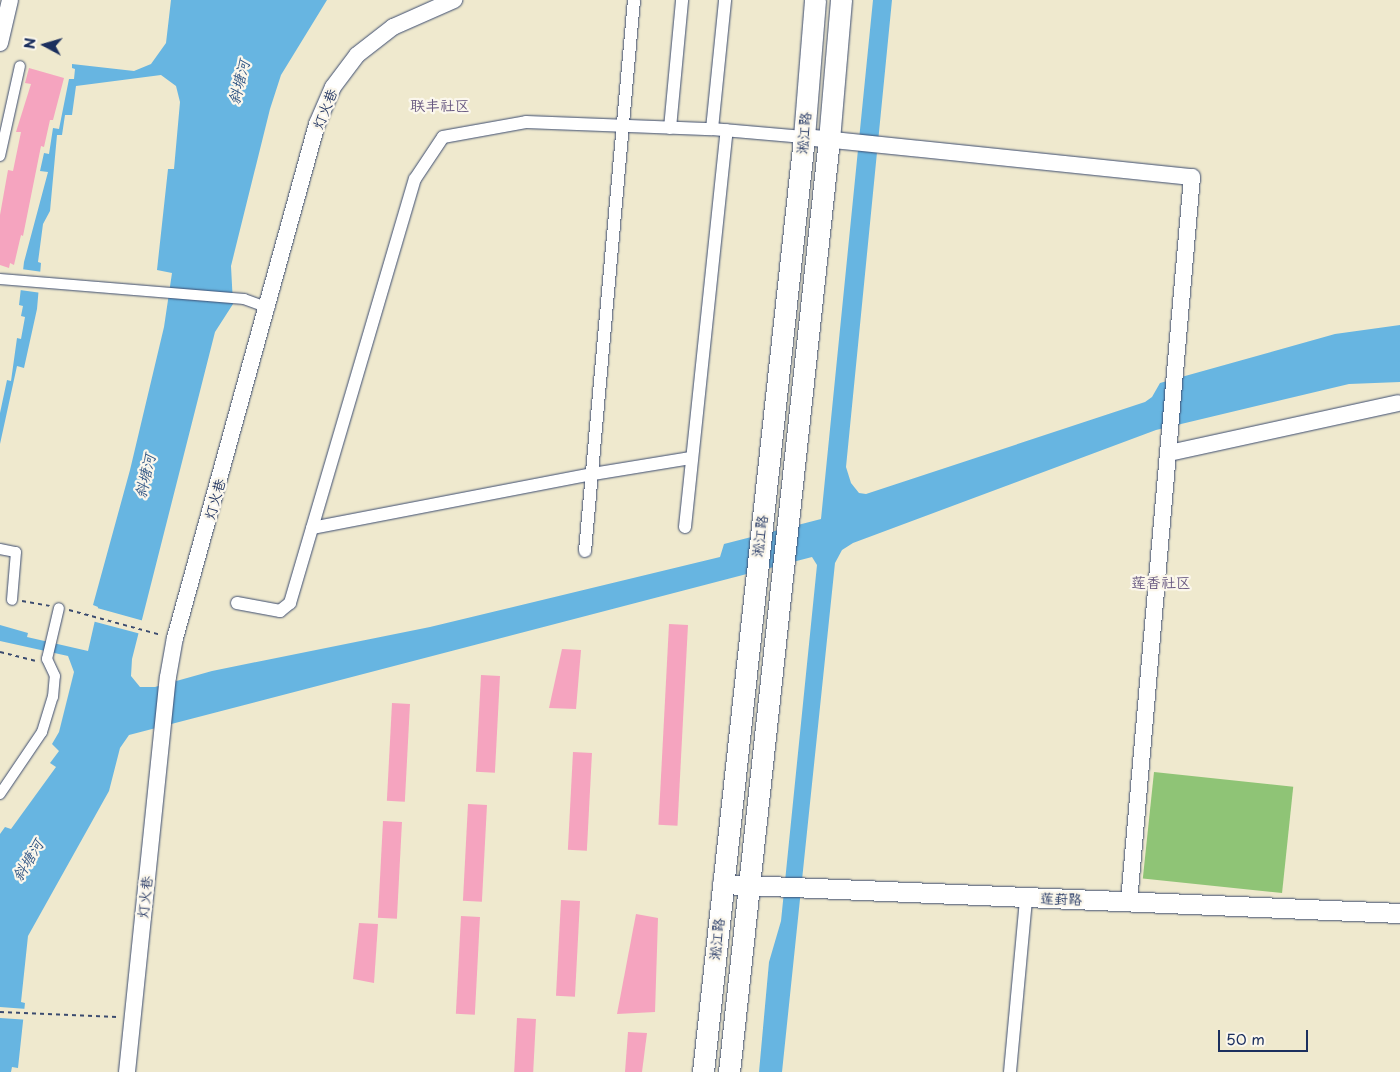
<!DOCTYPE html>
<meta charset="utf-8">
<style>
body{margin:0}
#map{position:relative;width:1400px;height:1072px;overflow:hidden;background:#efe9ce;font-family:"Playpen Sans","LXGW WenKai TC",sans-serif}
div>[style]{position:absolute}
.green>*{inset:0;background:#8fc476;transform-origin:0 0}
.water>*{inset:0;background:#67b5e1}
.pier>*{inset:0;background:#efe9ce;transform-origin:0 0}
.building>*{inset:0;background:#f5a4bf;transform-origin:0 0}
.path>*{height:2px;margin-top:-1px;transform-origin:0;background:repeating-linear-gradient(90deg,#3b4b6f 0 4px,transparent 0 8px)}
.roads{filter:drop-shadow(0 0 1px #3b4b6f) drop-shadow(0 0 1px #3b4b6f)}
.pedestrian>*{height:10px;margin:-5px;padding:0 5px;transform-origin:5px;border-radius:5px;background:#fff}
.minor>*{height:12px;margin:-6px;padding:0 6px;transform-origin:6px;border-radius:6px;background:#fff}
.tertiary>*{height:16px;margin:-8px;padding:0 8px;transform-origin:8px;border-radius:8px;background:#fff}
.secondary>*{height:19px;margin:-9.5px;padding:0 9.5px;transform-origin:9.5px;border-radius:9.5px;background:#fff}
.primary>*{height:21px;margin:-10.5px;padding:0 10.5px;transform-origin:10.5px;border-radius:10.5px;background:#fff}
span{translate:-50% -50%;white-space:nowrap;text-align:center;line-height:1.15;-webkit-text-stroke:4.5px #fbf7ec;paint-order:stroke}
.street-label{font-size:14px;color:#1b2f5e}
.water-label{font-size:15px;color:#325785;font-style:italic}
.neighbourhood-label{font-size:15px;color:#675880}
.north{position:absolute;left:20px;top:20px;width:50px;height:50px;-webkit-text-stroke:4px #fbf7ec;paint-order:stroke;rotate:276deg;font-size:14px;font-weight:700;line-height:20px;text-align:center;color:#1b2f5e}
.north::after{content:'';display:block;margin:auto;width:18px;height:22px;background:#1b2f5e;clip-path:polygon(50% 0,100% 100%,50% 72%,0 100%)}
.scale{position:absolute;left:1218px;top:1030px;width:90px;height:22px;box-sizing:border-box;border:2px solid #1b2f5e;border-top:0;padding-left:6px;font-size:15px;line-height:18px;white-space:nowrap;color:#1b2f5e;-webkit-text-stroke:4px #fbf7ec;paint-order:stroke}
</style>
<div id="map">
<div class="green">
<div style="left:1154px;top:772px;width:140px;height:107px;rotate:6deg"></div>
</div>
<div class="water">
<div style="clip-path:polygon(171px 0,327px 0,281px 75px,270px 109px,231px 266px,233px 304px,215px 332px,132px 659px,131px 676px,140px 687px,155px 687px,212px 671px,430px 627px,720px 557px,724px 544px,821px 519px,873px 0,892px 0,846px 467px,851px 483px,859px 493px,866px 494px,1145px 402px,1152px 397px,1160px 383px,1335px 334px,1400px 325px,1400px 382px,1349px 384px,1156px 430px,853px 543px,842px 550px,835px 563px,782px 1072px,759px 1072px,769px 962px,781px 921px,817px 565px,812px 557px,129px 735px,120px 748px,109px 791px,28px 936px,21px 1002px,25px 1003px,18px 1068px,12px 1067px,11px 1072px,0 1072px,0 834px,5px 827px,11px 829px,56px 767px,50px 763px,59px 751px,52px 744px,59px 732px,74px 672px,68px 656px,0 641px,0 625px,28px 633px,27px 637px,88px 651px,98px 607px,93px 605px,130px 470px,164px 327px,172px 273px,157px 270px,168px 169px,174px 169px,180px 102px,176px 86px,161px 75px,76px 86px,72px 115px,65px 115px,62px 135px,57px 135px,50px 211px,43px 224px,38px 262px,41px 263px,37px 309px,24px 368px,17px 366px,0 444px,0 413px,7px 380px,11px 381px,17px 338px,21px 339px,25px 317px,21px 316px,23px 306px,19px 305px,24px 262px,48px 172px,40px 171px,44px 153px,49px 154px,53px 128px,59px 129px,69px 79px,74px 79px,75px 69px,72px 68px,72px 64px,134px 71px,151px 64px,166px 43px)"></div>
</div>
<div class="pier">
<div style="left:21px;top:269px;width:22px;height:21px;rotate:8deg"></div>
<div style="clip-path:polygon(90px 606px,144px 621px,141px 634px,92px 621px,95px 608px)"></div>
<div style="left:0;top:1007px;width:27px;height:11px;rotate:4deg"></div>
</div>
<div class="building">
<div style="clip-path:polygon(29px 68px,64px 78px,53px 120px,50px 120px,44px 147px,41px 146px,23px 236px,21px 235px,14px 265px,10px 263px,9px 268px,0 265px,0 215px,8px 170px,13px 171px,21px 132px,16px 132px,31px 84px,25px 83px)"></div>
<div style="left:669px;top:624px;width:19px;height:201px;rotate:3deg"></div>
<div style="clip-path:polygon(562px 649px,581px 650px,576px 709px,549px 708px)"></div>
<div style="left:481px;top:675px;width:19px;height:97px;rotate:3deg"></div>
<div style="left:392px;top:703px;width:18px;height:98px;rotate:3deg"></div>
<div style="left:573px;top:752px;width:19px;height:98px;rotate:3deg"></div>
<div style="left:468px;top:804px;width:19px;height:97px;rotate:3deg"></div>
<div style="left:383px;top:821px;width:19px;height:97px;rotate:3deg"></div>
<div style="left:561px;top:900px;width:19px;height:96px;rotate:3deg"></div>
<div style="clip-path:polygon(636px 914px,658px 918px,655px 1012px,617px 1014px)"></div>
<div style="left:461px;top:916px;width:19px;height:98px;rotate:3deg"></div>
<div style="clip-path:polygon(359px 923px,378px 924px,374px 983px,353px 979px)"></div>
<div style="left:517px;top:1018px;width:19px;height:54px;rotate:3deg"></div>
<div style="clip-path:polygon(628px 1032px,647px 1033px,642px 1072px,625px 1072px)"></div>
</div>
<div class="path">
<div style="left:22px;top:601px;width:28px;rotate:10deg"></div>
<div style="left:69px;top:610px;width:95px;rotate:15.2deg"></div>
<div style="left:0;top:652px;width:36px;rotate:14deg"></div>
<div style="left:0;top:1012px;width:117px;rotate:2.4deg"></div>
</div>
<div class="roads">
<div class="pedestrian">
<div style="left:0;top:156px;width:92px;rotate:-77.5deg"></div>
<div style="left:0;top:279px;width:245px;rotate:4.7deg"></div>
<div style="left:244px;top:299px;width:27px;rotate:20deg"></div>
<div style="left:0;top:549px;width:16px;rotate:11deg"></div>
<div style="left:16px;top:552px;width:48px;rotate:94.8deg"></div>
<div style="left:0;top:794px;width:75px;rotate:-55.9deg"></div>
<div style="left:42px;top:732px;width:37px;rotate:-73deg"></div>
<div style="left:53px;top:697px;width:21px;rotate:-85deg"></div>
<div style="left:55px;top:676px;width:19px;rotate:-115deg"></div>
<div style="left:47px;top:659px;width:52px;rotate:-76.8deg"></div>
</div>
<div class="minor">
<div style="left:670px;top:128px;width:129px;rotate:-84.6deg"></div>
<div style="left:712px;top:129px;width:130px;rotate:-84.2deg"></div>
<div style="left:685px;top:527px;width:399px;rotate:-84deg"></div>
<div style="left:312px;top:528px;width:286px;rotate:-10.9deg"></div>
<div style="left:593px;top:474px;width:99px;rotate:-9.3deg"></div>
<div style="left:585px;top:551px;width:553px;rotate:-84.92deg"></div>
<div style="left:237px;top:603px;width:44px;rotate:10.5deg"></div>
<div style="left:280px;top:611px;width:13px;rotate:-39deg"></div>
<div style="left:290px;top:603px;width:442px;rotate:-73.6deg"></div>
<div style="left:415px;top:179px;width:50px;rotate:-56.3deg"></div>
<div style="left:443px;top:137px;width:84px;rotate:-10.2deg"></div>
<div style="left:526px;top:122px;width:186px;rotate:2.2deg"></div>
<div style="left:712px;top:129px;width:92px;rotate:5deg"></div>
<div style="left:1010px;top:1072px;width:175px;rotate:-84.7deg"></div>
</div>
<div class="tertiary">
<div style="left:0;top:43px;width:44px;rotate:-76.9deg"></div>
<div style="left:804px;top:137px;width:390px;rotate:5.9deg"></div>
<div style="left:1192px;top:177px;width:728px;rotate:94.97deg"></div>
<div style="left:1169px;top:453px;width:234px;rotate:-12.3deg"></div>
<div style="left:127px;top:1072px;width:397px;rotate:-84.1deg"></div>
<div style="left:168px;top:677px;width:40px;rotate:-80deg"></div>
<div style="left:175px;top:638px;width:533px;rotate:-74.56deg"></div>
<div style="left:317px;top:124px;width:40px;rotate:-66.6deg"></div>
<div style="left:333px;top:87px;width:40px;rotate:-53deg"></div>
<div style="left:357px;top:55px;width:46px;rotate:-37.9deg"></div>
<div style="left:393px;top:27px;width:67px;rotate:-23.9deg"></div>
</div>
<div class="secondary">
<div style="left:722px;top:884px;width:679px;rotate:2.45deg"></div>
</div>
<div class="primary">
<div style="left:703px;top:1072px;width:940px;rotate:-83.83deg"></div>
<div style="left:804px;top:137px;width:137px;rotate:-85.4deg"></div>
<div style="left:729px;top:1072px;width:937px;rotate:-83.88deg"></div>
<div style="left:829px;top:140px;width:141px;rotate:-85.1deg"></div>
</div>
</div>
<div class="street-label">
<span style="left:325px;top:109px;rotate:-68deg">灯火巷</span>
<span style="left:804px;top:133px;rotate:-85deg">淞江路</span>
<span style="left:215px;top:499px;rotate:-74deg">灯火巷</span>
<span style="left:760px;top:536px;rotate:-83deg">淞江路</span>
<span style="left:145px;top:897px;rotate:-84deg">灯火巷</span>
<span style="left:1061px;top:899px;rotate:2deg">莲葑路</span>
<span style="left:717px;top:939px;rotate:-84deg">淞江路</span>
</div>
<div class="water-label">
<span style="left:238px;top:82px;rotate:-76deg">斜塘河</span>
<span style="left:144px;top:476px;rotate:-77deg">斜塘河</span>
<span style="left:27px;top:860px;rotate:-59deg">斜塘河</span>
</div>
<div class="neighbourhood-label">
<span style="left:440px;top:105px">联丰社区</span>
<span style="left:1161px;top:582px">莲香社区</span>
</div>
<div class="north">N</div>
<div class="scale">50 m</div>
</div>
